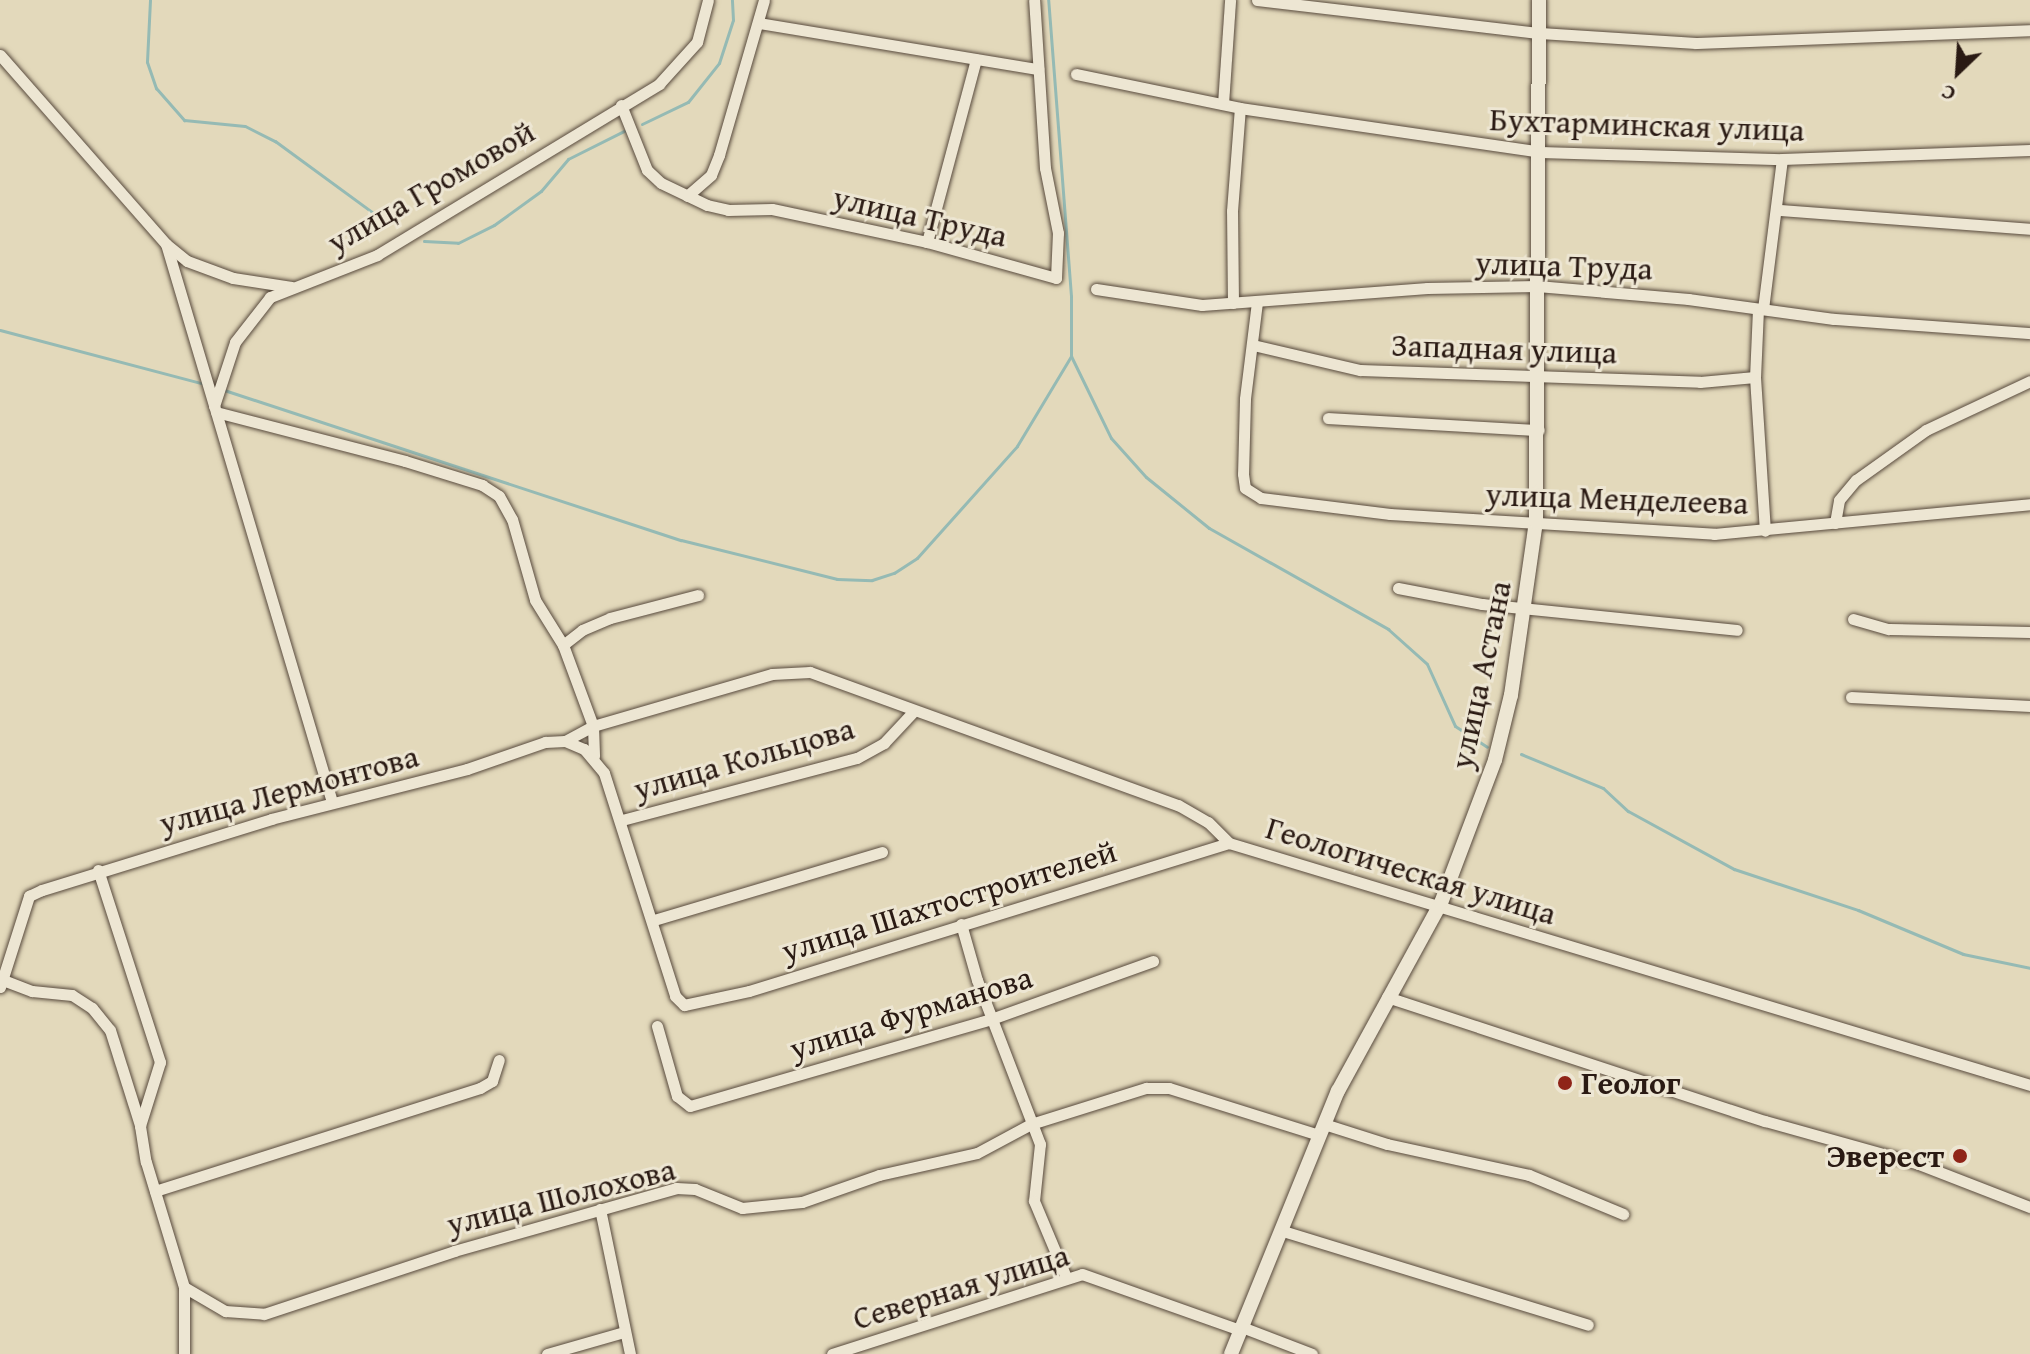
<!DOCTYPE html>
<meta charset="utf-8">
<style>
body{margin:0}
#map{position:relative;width:2030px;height:1354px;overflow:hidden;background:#e3d9bb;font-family:"Gentium Book Plus",serif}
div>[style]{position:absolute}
.stream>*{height:3px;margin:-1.5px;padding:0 1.5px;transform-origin:1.5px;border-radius:1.5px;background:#95bab4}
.roads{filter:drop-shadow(0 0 2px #584a3d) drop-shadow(0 0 2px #584a3d)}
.minor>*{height:11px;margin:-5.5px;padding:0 5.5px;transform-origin:5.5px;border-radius:5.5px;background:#ede6d3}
.tertiary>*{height:14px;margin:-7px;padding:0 7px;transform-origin:7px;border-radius:7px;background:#ede6d3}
.dots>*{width:22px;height:22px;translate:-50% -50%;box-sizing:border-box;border:4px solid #ede6d3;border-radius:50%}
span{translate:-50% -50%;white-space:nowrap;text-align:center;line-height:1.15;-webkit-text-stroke:6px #ede6d3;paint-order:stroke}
.street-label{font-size:32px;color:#2a1a13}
.poi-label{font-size:32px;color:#2a1a13;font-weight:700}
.left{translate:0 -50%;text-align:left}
.right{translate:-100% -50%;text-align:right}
.north{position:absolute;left:1918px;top:32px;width:80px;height:80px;-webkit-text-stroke:6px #ede6d3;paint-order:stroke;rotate:205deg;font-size:22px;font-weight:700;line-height:32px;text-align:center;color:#2a1a13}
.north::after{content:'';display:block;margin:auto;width:28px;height:36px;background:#2a1a13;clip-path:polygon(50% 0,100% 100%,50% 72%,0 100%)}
</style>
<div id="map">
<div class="stream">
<div style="left:150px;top:0;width:62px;rotate:92.8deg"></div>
<div style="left:147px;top:62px;width:28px;rotate:71deg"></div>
<div style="left:156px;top:88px;width:43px;rotate:48.8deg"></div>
<div style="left:184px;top:120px;width:61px;rotate:5.6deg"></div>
<div style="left:245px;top:126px;width:34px;rotate:27deg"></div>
<div style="left:275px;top:141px;width:139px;rotate:36.2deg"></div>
<div style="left:642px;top:124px;width:51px;rotate:-25.6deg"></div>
<div style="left:688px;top:102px;width:50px;rotate:-51.5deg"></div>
<div style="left:719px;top:63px;width:45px;rotate:-72deg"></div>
<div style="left:733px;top:20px;width:20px;rotate:-93deg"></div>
<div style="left:424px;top:241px;width:34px;rotate:3deg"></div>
<div style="left:458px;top:243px;width:40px;rotate:-26.6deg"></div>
<div style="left:494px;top:225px;width:58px;rotate:-35.9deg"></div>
<div style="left:541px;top:191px;width:42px;rotate:-49.8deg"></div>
<div style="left:568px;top:159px;width:65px;rotate:-26.6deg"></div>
<div style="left:0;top:330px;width:212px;rotate:14.8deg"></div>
<div style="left:1071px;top:356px;width:91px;rotate:64deg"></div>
<div style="left:1111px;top:438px;width:52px;rotate:48.1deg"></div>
<div style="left:1146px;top:477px;width:81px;rotate:39deg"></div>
<div style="left:1209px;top:528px;width:206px;rotate:29.4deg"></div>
<div style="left:1388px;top:629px;width:52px;rotate:41.9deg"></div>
<div style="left:1427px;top:664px;width:68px;rotate:65.7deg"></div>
<div style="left:1455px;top:726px;width:38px;rotate:33deg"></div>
<div style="left:224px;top:390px;width:481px;rotate:18.2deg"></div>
<div style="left:681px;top:540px;width:161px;rotate:14deg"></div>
<div style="left:837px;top:579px;width:35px;rotate:2deg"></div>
<div style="left:872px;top:580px;width:23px;rotate:-18deg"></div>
<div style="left:894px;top:573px;width:27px;rotate:-33deg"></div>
<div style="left:917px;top:558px;width:150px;rotate:-48.2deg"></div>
<div style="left:1017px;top:446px;width:105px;rotate:-59deg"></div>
<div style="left:1071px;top:356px;width:60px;rotate:-90deg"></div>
<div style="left:1071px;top:296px;width:297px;rotate:-94.4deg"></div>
<div style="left:1521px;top:754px;width:89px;rotate:22.5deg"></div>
<div style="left:1603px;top:788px;width:34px;rotate:43deg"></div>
<div style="left:1628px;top:811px;width:121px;rotate:28.7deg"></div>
<div style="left:1734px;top:869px;width:131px;rotate:18.3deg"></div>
<div style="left:1858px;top:910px;width:114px;rotate:22.7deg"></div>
<div style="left:1963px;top:954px;width:68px;rotate:11.8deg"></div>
</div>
<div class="roads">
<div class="minor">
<div style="left:1257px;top:0;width:285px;rotate:6.7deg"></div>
<div style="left:1540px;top:33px;width:156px;rotate:3.7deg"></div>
<div style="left:1696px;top:43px;width:334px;rotate:-2.2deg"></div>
<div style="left:759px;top:23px;width:283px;rotate:9.4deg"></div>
<div style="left:0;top:55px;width:252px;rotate:48.7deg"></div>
<div style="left:166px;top:244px;width:27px;rotate:39deg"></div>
<div style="left:187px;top:261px;width:49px;rotate:20.3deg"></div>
<div style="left:233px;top:278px;width:59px;rotate:8.8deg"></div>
<div style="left:1076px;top:74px;width:167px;rotate:11.7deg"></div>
<div style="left:1240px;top:108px;width:303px;rotate:8.3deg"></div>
<div style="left:1540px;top:152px;width:242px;rotate:1.7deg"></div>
<div style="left:1782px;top:159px;width:248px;rotate:-2.1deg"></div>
<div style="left:1223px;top:104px;width:104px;rotate:-86.1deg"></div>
<div style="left:621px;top:105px;width:70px;rotate:68.2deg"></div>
<div style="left:647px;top:170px;width:19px;rotate:43deg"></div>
<div style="left:661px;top:183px;width:51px;rotate:25.6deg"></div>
<div style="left:707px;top:205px;width:22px;rotate:13deg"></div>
<div style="left:728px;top:210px;width:44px;rotate:-1.3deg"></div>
<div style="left:772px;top:209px;width:158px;rotate:12deg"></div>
<div style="left:927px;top:242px;width:134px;rotate:15.6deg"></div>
<div style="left:1056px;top:278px;width:45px;rotate:-87.5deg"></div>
<div style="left:1058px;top:233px;width:66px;rotate:-101.3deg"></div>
<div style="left:1045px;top:168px;width:168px;rotate:-93.7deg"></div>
<div style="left:687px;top:196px;width:32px;rotate:-41deg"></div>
<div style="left:711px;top:175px;width:22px;rotate:-68deg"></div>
<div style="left:719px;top:155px;width:161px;rotate:-73.8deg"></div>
<div style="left:1779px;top:210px;width:252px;rotate:4.3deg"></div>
<div style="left:927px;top:242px;width:189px;rotate:-75deg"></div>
<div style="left:166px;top:244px;width:582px;rotate:73.43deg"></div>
<div style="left:1096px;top:289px;width:107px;rotate:8.6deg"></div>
<div style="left:1202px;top:305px;width:226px;rotate:-4.3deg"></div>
<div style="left:1427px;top:288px;width:110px;rotate:-1deg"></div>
<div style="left:1537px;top:286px;width:152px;rotate:4.9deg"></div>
<div style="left:1688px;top:299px;width:147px;rotate:7.8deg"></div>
<div style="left:1834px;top:319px;width:196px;rotate:4.1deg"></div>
<div style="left:1257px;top:302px;width:98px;rotate:97.1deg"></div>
<div style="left:1245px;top:399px;width:75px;rotate:91.5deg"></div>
<div style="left:1243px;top:474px;width:14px;rotate:82deg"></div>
<div style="left:1245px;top:488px;width:19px;rotate:32deg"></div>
<div style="left:1261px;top:498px;width:130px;rotate:7.1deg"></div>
<div style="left:1390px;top:514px;width:325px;rotate:3.5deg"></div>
<div style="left:1714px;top:534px;width:317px;rotate:-5.4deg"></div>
<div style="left:1233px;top:303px;width:92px;rotate:-90.6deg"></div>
<div style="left:1232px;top:211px;width:103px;rotate:-85.6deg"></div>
<div style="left:1758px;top:309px;width:68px;rotate:92.5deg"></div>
<div style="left:1755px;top:377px;width:154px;rotate:86.3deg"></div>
<div style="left:1763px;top:309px;width:151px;rotate:-82.8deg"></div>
<div style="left:1253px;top:345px;width:110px;rotate:13.2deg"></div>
<div style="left:1360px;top:370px;width:340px;rotate:2deg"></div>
<div style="left:1700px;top:382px;width:55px;rotate:-5.2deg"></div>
<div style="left:214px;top:406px;width:67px;rotate:-71.8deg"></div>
<div style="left:235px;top:342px;width:57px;rotate:-52.1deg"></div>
<div style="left:270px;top:297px;width:115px;rotate:-21.4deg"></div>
<div style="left:377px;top:255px;width:330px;rotate:-31.2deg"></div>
<div style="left:659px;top:84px;width:57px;rotate:-47.9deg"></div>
<div style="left:697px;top:42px;width:43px;rotate:-75.3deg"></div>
<div style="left:216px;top:412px;width:195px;rotate:14.5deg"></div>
<div style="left:405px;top:461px;width:81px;rotate:17.3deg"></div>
<div style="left:482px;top:485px;width:20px;rotate:33deg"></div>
<div style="left:499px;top:496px;width:26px;rotate:61deg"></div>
<div style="left:512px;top:519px;width:84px;rotate:74.1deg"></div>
<div style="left:535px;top:600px;width:53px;rotate:58.1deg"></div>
<div style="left:563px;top:645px;width:86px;rotate:69.7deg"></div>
<div style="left:593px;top:726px;width:30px;rotate:88deg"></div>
<div style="left:1328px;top:418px;width:211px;rotate:3.3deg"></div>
<div style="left:1835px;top:523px;width:23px;rotate:-80deg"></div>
<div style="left:1839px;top:500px;width:26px;rotate:-50deg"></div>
<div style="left:1856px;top:480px;width:86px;rotate:-35.5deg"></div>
<div style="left:1926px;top:430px;width:115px;rotate:-25.2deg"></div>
<div style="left:1398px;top:588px;width:86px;rotate:10.8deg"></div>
<div style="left:1482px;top:604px;width:256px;rotate:5.8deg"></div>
<div style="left:1853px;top:619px;width:37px;rotate:16deg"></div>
<div style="left:1889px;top:629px;width:141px;rotate:1.2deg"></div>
<div style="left:563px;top:645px;width:24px;rotate:-38deg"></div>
<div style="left:582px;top:630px;width:30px;rotate:-23deg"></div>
<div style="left:610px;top:618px;width:91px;rotate:-14.6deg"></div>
<div style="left:1851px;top:697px;width:179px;rotate:2.9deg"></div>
<div style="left:565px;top:741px;width:32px;rotate:-28deg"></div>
<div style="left:593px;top:726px;width:186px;rotate:-16.2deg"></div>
<div style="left:772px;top:674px;width:38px;rotate:-3deg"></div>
<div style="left:810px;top:672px;width:391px;rotate:19.9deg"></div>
<div style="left:1178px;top:805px;width:34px;rotate:30deg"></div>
<div style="left:1208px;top:822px;width:30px;rotate:45deg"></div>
<div style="left:1229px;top:843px;width:837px;rotate:16.81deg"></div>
<div style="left:622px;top:820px;width:243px;rotate:-14.8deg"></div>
<div style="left:857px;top:758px;width:31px;rotate:-29deg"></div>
<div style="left:884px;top:743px;width:42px;rotate:-46.9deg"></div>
<div style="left:98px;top:870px;width:202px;rotate:72.1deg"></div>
<div style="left:160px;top:1062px;width:67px;rotate:107.4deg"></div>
<div style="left:140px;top:1126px;width:36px;rotate:81deg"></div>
<div style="left:146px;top:1162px;width:131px;rotate:73.1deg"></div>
<div style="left:184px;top:1287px;width:67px;rotate:90deg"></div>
<div style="left:654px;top:920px;width:238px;rotate:-16.6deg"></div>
<div style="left:961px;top:924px;width:58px;rotate:74.1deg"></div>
<div style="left:977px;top:980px;width:176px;rotate:69deg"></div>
<div style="left:1040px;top:1144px;width:57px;rotate:96deg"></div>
<div style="left:1034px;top:1201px;width:82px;rotate:67.2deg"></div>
<div style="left:3px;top:980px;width:31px;rotate:21deg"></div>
<div style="left:32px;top:991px;width:40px;rotate:5.7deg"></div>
<div style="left:72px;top:995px;width:24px;rotate:33deg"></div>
<div style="left:92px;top:1008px;width:28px;rotate:51deg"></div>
<div style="left:110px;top:1030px;width:100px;rotate:72.5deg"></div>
<div style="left:0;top:987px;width:96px;rotate:-72.3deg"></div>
<div style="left:29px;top:896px;width:14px;rotate:-25deg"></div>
<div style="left:42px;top:890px;width:240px;rotate:-17.2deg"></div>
<div style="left:271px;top:819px;width:202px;rotate:-14.3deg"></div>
<div style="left:467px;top:769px;width:83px;rotate:-19.1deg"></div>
<div style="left:545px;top:742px;width:20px;rotate:-3deg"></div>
<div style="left:565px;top:741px;width:21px;rotate:23deg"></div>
<div style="left:584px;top:749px;width:31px;rotate:50deg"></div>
<div style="left:604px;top:773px;width:234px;rotate:72.3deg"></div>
<div style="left:675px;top:996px;width:13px;rotate:45deg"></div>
<div style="left:684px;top:1005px;width:66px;rotate:-12.2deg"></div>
<div style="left:749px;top:991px;width:502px;rotate:-17.14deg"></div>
<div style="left:1387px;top:997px;width:398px;rotate:18.2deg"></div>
<div style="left:1765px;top:1121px;width:160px;rotate:15.6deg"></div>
<div style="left:1919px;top:1164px;width:119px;rotate:21.2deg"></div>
<div style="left:657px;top:1026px;width:73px;rotate:74.1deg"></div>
<div style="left:677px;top:1096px;width:16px;rotate:38deg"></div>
<div style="left:690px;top:1106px;width:316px;rotate:-16.1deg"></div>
<div style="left:994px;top:1018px;width:169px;rotate:-19.7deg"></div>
<div style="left:1324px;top:1124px;width:66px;rotate:17.6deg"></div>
<div style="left:1387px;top:1144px;width:145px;rotate:12.3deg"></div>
<div style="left:1529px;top:1175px;width:102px;rotate:22.5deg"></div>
<div style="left:155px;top:1191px;width:341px;rotate:-17.6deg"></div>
<div style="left:480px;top:1088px;width:14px;rotate:-30deg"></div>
<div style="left:492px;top:1081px;width:22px;rotate:-72deg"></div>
<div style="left:600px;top:1209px;width:148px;rotate:78.3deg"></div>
<div style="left:1280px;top:1230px;width:322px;rotate:17.1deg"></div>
<div style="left:184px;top:1287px;width:48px;rotate:30.3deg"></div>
<div style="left:225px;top:1311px;width:39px;rotate:4deg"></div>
<div style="left:264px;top:1314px;width:200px;rotate:-18.3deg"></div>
<div style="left:454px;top:1251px;width:231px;rotate:-15.8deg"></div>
<div style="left:676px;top:1188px;width:19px;rotate:3deg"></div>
<div style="left:695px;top:1189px;width:51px;rotate:22deg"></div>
<div style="left:742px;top:1208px;width:60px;rotate:-5.7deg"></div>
<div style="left:802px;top:1202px;width:82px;rotate:-19.3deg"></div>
<div style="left:879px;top:1175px;width:100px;rotate:-12.7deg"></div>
<div style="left:977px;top:1153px;width:61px;rotate:-28.2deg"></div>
<div style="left:1031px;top:1124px;width:121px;rotate:-17.4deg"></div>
<div style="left:1146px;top:1088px;width:23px"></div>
<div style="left:1169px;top:1088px;width:157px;rotate:17.4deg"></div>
<div style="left:1242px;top:1327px;width:75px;rotate:21.1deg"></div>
<div style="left:547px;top:1354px;width:80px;rotate:-15.9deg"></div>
<div style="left:832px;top:1354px;width:262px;rotate:-17.7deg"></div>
<div style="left:1082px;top:1274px;width:168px;rotate:19.5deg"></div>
</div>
<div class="tertiary">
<div style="left:1231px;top:1354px;width:284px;rotate:-67.9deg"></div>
<div style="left:1338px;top:1091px;width:214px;rotate:-61.3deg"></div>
<div style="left:1441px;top:903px;width:153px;rotate:-69.3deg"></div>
<div style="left:1495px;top:760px;width:67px;rotate:-76.2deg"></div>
<div style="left:1511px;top:695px;width:175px;rotate:-81.8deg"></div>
<div style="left:1536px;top:522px;width:522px;rotate:-89.67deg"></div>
</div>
</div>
<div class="dots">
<div style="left:1565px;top:1083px;background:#8f2418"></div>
<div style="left:1960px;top:1156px;background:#8f2418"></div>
</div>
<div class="street-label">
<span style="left:1647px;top:125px;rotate:2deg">Бухтарминская улица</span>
<span style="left:431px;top:187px;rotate:-30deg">улица Громовой</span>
<span style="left:920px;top:217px;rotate:13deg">улица Труда</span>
<span style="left:1564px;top:266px;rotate:2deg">улица Труда</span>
<span style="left:1504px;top:349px;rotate:2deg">Западная улица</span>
<span style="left:1617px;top:499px;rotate:2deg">улица Менделеева</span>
<span style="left:1481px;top:675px;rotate:-78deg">улица Астана</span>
<span style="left:744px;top:759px;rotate:-16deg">улица Кольцова</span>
<span style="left:289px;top:790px;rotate:-15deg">улица Лермонтова</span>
<span style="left:1411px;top:871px;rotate:17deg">Геологическая улица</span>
<span style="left:949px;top:901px;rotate:-17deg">улица Шахтостроителей</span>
<span style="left:911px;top:1013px;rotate:-17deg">улица Фурманова</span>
<span style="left:561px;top:1197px;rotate:-14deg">улица Шолохова</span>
<span style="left:961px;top:1287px;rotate:-17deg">Северная улица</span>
</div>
<div class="poi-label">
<span class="left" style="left:1581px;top:1083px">Геолог</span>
<span class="right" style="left:1944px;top:1156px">Эверест</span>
</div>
<div class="north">С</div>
</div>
